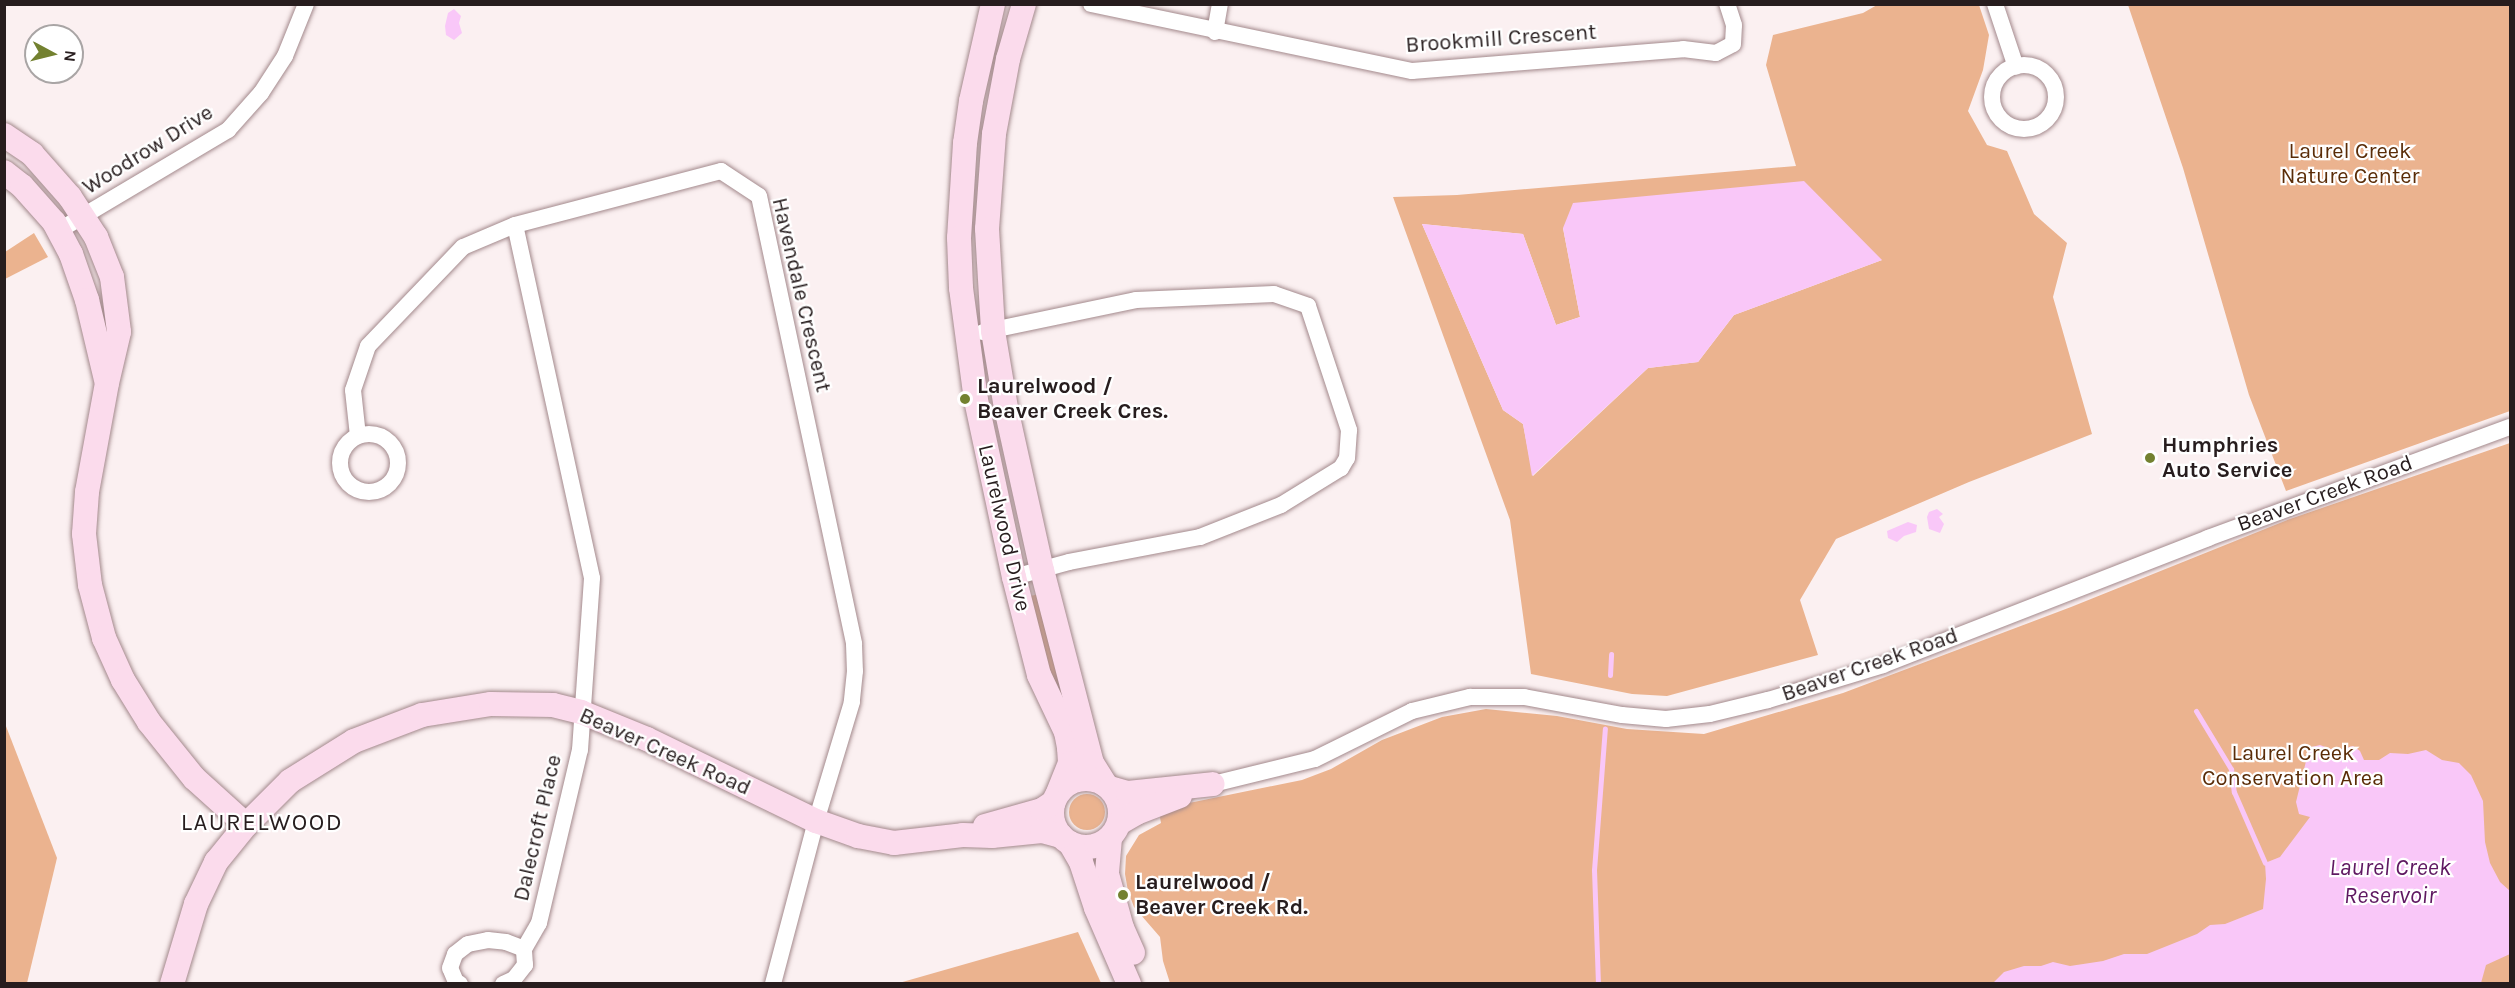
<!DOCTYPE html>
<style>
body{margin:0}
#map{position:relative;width:2515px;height:988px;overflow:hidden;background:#fbf0f1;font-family:Karla,sans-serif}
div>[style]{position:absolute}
.green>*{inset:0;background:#ebb38f}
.round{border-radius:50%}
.water>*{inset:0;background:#f9c7f8}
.stream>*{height:5px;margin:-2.5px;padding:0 2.5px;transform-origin:2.5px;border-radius:2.5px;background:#f9c7f8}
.roads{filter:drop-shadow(0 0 2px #a3898c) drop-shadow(0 0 2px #a3898c)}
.street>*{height:16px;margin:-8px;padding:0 8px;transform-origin:8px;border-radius:8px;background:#fff}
.street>.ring{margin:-8px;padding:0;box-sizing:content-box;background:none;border:16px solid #fff;border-radius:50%}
.secondary>*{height:24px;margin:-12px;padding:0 12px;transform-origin:12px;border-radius:12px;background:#fbdbec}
.secondary>.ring{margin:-12px;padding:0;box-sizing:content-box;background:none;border:24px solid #fbdbec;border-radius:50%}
.dots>*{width:16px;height:16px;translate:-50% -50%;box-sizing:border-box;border:3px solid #fff;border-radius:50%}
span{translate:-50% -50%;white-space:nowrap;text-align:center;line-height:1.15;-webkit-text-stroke:4.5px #fff;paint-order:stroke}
.street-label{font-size:22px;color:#271d1e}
.park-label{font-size:22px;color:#5a2c07}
.poi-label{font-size:22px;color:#271d1e;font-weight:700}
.left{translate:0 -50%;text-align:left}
.neighbourhood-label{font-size:24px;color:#271d1e;letter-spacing:1.5px}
.water-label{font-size:24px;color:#5f1861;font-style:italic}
.frame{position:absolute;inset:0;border:6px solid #271d1e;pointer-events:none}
.north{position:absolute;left:24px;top:24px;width:60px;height:60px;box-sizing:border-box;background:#fff;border:2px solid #a9a5a5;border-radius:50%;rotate:97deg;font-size:16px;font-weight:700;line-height:24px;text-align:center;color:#271d1e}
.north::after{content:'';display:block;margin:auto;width:21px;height:27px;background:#738130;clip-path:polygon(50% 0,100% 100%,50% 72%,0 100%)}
</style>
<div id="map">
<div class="green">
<div style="clip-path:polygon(evenodd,1877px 5px,1979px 5px,1989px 35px,1983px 70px,1968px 111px,1987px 145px,2007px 151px,2034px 214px,2067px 243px,2053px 297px,2092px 434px,1969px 482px,1836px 539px,1800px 600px,1818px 655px,1667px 696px,1632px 694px,1531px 674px,1510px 520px,1393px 197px,1457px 195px,1796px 166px,1766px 65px,1773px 35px,1863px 13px,1877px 5px,1422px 224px,1523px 234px,1556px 325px,1580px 317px,1563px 228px,1882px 260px,1734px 315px,1698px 362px,1648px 368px,1533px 476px,1523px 424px,1503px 410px,1422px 224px)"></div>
<div style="clip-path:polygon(2128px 5px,2510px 5px,2510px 411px,2286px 491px,2249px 395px,2183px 168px)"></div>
<div style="clip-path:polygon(34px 233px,48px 257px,5px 279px,5px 252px)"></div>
<div style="clip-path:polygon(2510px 443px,2510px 983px,1170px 983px,1163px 961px,1160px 937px,1134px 907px,1128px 891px,1125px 874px,1126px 856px,1139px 835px,1161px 823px,1159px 812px,1189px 803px,1302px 780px,1331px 769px,1382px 740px,1442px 717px,1486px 709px,1557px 716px,1627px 729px,1704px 734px,1843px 693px,2071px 607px,2290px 519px)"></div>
<div style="clip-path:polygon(1040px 594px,1062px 691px,1055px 694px,1030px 596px)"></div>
<div style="clip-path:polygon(4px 721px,57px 858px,27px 983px,5px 983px)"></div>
<div class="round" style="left:1069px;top:794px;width:36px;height:36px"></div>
<div style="clip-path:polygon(1078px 932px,1101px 983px,899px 983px)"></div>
</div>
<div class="water">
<div style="clip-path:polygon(454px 9px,461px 16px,459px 23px,462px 33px,454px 40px,446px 35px,445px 26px,448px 13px)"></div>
<div style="clip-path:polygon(1804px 181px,1882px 260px,1734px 315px,1698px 362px,1648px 368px,1532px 476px,1523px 424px,1503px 410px,1422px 224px,1523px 234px,1556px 325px,1580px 317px,1563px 228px,1573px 203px)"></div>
<div style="clip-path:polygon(1937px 509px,1943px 514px,1939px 517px,1944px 524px,1940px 533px,1929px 529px,1927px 517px,1929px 512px)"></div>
<div style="clip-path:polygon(1908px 522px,1917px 525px,1916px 532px,1904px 536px,1897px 542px,1888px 538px,1887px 531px)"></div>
<div style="clip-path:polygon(2320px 745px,2336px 751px,2353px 746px,2360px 751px,2364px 760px,2379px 760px,2390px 753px,2408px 754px,2426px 750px,2442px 760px,2459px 763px,2471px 775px,2483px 801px,2485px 842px,2490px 863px,2500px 882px,2510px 891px,2510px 954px,2486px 965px,2481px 983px,1993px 983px,2004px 972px,2024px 966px,2041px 966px,2053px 962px,2070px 966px,2103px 961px,2124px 954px,2147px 954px,2197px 934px,2210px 925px,2225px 924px,2263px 909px,2266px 879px,2265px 863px,2280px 857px,2310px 817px,2299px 814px,2296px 802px,2308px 753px,2312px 747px)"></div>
</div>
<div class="stream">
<div style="left:1610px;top:675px;width:21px;rotate:-87deg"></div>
<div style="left:2196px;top:711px;width:68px;rotate:58.9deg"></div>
<div style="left:2231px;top:769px;width:23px;rotate:83deg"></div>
<div style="left:2234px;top:792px;width:77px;rotate:66.4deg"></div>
<div style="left:1598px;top:984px;width:114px;rotate:-92deg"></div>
<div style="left:1594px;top:870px;width:142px;rotate:-85.6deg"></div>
</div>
<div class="roads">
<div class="street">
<div style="left:1091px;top:4px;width:328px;rotate:11.8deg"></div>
<div style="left:1412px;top:71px;width:272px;rotate:-4.6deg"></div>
<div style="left:1683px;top:49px;width:33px;rotate:7deg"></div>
<div style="left:1716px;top:53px;width:19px;rotate:-28deg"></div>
<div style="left:1733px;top:44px;width:19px;rotate:-87deg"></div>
<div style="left:1734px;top:25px;width:22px;rotate:-108deg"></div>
<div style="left:1995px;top:4px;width:66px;rotate:71.6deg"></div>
<div style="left:1215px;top:32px;width:28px;rotate:-80deg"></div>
<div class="ring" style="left:1992px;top:65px;width:48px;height:48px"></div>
<div style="left:58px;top:231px;width:198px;rotate:-30.7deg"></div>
<div style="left:228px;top:130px;width:50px;rotate:-48.3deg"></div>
<div style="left:261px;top:93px;width:44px;rotate:-57deg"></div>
<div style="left:285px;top:56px;width:56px;rotate:-68deg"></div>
<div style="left:983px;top:332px;width:156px;rotate:-11.8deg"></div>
<div style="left:1136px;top:300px;width:138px;rotate:-2.5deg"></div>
<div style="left:1274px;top:294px;width:36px;rotate:19deg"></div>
<div style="left:1308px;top:306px;width:131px;rotate:71.7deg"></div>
<div style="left:1349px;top:430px;width:28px;rotate:94deg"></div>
<div style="left:1347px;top:458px;width:12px;rotate:121deg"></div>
<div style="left:1341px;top:468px;width:70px;rotate:148.3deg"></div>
<div style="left:1281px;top:505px;width:87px;rotate:158.4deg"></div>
<div style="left:1200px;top:537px;width:133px;rotate:169.2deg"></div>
<div style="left:1069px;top:562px;width:57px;rotate:164.7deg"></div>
<div class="ring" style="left:340px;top:434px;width:42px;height:42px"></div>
<div style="left:358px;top:436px;width:46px;rotate:-96.2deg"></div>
<div style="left:353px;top:390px;width:46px;rotate:-71.2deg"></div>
<div style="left:368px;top:346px;width:137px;rotate:-46.2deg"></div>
<div style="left:463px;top:247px;width:56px;rotate:-22.9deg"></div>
<div style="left:515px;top:225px;width:213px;rotate:-14.7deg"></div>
<div style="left:721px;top:171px;width:45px;rotate:33.3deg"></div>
<div style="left:759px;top:196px;width:458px;rotate:78deg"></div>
<div style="left:854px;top:644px;width:27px;rotate:88deg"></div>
<div style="left:855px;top:671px;width:31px;rotate:96deg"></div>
<div style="left:852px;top:702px;width:124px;rotate:106.8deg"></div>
<div style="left:816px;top:821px;width:169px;rotate:104.8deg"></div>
<div style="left:1213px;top:784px;width:105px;rotate:-13.8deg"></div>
<div style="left:1315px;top:759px;width:108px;rotate:-26.3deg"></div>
<div style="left:1412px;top:711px;width:60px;rotate:-13.6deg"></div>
<div style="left:1470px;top:697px;width:54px"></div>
<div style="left:1524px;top:697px;width:100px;rotate:10.4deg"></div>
<div style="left:1622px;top:715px;width:44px;rotate:5.2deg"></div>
<div style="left:1666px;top:719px;width:44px;rotate:-6.5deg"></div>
<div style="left:1710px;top:714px;width:60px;rotate:-13.6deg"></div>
<div style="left:1768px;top:700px;width:120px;rotate:-16.9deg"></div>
<div style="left:1883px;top:665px;width:349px;rotate:-21.3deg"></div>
<div style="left:2208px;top:538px;width:322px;rotate:-20.2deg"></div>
<div style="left:460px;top:984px;width:4px;rotate:-153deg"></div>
<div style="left:456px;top:982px;width:15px;rotate:-113deg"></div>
<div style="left:450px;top:968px;width:15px;rotate:-70deg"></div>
<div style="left:455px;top:954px;width:16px;rotate:-38deg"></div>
<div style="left:468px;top:944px;width:20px;rotate:-11deg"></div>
<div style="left:488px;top:940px;width:18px;rotate:6deg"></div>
<div style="left:506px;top:942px;width:19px;rotate:21deg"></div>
<div style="left:503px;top:984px;width:12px;rotate:-24deg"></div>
<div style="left:514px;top:979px;width:18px;rotate:-52deg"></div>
<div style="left:525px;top:965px;width:16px;rotate:-94deg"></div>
<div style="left:524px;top:949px;width:30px;rotate:-60deg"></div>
<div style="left:539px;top:923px;width:178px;rotate:-76.7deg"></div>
<div style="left:580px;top:750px;width:172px;rotate:-86deg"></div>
<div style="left:592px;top:578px;width:361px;rotate:-102.3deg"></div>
</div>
<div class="secondary">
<div style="left:993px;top:4px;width:99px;rotate:102.8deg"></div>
<div style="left:971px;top:101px;width:42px;rotate:98.1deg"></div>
<div style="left:965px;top:143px;width:95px;rotate:93.6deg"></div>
<div style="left:959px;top:238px;width:50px;rotate:87.7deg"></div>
<div style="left:961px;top:288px;width:113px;rotate:82.4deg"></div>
<div style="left:976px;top:400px;width:181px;rotate:77.9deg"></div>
<div style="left:1014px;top:577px;width:101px;rotate:75.7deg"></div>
<div style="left:1039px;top:675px;width:63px;rotate:64.7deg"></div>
<div style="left:1066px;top:732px;width:16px;rotate:79deg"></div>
<div style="left:1069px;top:748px;width:15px;rotate:86deg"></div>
<div style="left:1070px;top:763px;width:32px;rotate:112deg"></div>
<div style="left:1024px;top:4px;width:57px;rotate:106.2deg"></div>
<div style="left:1008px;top:59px;width:76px;rotate:100.6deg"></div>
<div style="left:994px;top:134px;width:95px;rotate:94.2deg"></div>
<div style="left:987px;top:229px;width:102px;rotate:86.6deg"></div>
<div style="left:993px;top:331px;width:78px;rotate:80.4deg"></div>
<div style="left:1006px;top:408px;width:166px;rotate:77.5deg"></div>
<div style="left:1042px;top:570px;width:199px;rotate:75.5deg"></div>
<div style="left:1092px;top:763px;width:26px;rotate:58deg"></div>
<div style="left:4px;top:135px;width:34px;rotate:34deg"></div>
<div style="left:32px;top:154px;width:57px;rotate:48.5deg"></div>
<div style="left:70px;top:197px;width:48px;rotate:57deg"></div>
<div style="left:96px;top:237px;width:43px;rotate:68.2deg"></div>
<div style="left:112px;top:277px;width:55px;rotate:82.7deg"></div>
<div style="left:119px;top:332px;width:52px;rotate:103.2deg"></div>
<div style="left:107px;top:383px;width:111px;rotate:100.4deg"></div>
<div style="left:87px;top:492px;width:42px;rotate:94.1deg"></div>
<div style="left:84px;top:534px;width:51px;rotate:83.3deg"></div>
<div style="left:90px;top:585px;width:55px;rotate:75.2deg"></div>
<div style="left:104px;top:638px;width:46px;rotate:65.7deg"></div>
<div style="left:123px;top:680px;width:49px;rotate:58.2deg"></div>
<div style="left:149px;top:722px;width:72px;rotate:51.2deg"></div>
<div style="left:194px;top:778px;width:70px;rotate:42.1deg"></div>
<div style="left:4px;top:172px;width:23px;rotate:38deg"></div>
<div style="left:22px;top:186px;width:48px;rotate:48.4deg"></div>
<div style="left:54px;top:222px;width:36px;rotate:62deg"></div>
<div style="left:71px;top:254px;width:49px;rotate:70.8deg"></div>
<div style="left:87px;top:300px;width:82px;rotate:76.6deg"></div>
<div class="ring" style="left:1052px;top:779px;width:44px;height:44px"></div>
<div style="left:1110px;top:788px;width:19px;rotate:16deg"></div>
<div style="left:1128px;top:793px;width:85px;rotate:-6deg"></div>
<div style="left:1119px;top:823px;width:20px;rotate:-30deg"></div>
<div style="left:1136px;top:813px;width:47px;rotate:-21.1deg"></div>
<div style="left:985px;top:826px;width:59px;rotate:-15.7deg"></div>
<div style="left:1042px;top:810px;width:14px;rotate:-34deg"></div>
<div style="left:1110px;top:838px;width:36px;rotate:95deg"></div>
<div style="left:1107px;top:874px;width:56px;rotate:74.5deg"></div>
<div style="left:1122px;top:928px;width:27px;rotate:66deg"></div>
<div style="left:1070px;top:843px;width:22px;rotate:60deg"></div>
<div style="left:1081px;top:862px;width:48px;rotate:71.9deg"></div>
<div style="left:1096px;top:908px;width:83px;rotate:66.5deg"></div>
<div style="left:172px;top:984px;width:84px;rotate:-73.3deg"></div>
<div style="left:196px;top:904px;width:47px;rotate:-64.5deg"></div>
<div style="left:216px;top:862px;width:48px;rotate:-51deg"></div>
<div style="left:246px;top:825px;width:62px;rotate:-45deg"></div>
<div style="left:290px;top:781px;width:75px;rotate:-32deg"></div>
<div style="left:354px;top:741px;width:73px;rotate:-20.9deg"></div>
<div style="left:422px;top:715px;width:70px;rotate:-9.1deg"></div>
<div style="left:491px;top:704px;width:62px;rotate:0.9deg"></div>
<div style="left:553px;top:705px;width:29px;rotate:14deg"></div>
<div style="left:581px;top:712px;width:71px;rotate:22.2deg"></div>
<div style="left:647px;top:739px;width:188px;rotate:25.9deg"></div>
<div style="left:816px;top:821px;width:45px;rotate:19.7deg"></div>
<div style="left:858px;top:836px;width:37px;rotate:11deg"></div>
<div style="left:894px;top:843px;width:69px;rotate:-6.6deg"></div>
<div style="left:963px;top:835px;width:29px;rotate:2deg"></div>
<div style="left:992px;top:836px;width:50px;rotate:-5.7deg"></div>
<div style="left:1042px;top:831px;width:20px;rotate:15deg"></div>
</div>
</div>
<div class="dots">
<div style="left:965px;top:399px;background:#738130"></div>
<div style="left:2150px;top:458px;background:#738130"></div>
<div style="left:1123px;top:895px;background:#738130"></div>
</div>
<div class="street-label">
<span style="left:1501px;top:39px;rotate:-4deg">Brookmill Crescent</span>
<span style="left:148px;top:150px;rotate:-32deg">Woodrow Drive</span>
<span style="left:801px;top:295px;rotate:77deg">Havendale Crescent</span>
<span style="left:2325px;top:494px;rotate:-20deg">Beaver Creek Road</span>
<span style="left:1004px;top:528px;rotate:77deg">Laurelwood Drive</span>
<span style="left:1870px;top:665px;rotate:-19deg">Beaver Creek Road</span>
<span style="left:665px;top:752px;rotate:24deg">Beaver Creek Road</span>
<span style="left:538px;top:828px;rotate:-77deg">Dalecroft Place</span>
</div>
<div class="park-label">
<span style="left:2350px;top:164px">Laurel Creek<br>Nature Center</span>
<span style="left:2293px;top:766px">Laurel Creek<br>Conservation Area</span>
</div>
<div class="poi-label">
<span class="left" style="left:977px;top:399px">Laurelwood /<br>Beaver Creek Cres.</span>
<span class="left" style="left:2162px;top:458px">Humphries<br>Auto Service</span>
<span class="left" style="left:1135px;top:895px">Laurelwood /<br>Beaver Creek Rd.</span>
</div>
<div class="neighbourhood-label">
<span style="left:262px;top:823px">LAURELWOOD</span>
</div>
<div class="water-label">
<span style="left:2390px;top:882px">Laurel Creek<br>Reservoir</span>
</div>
<div class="frame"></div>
<div class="north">N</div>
</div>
